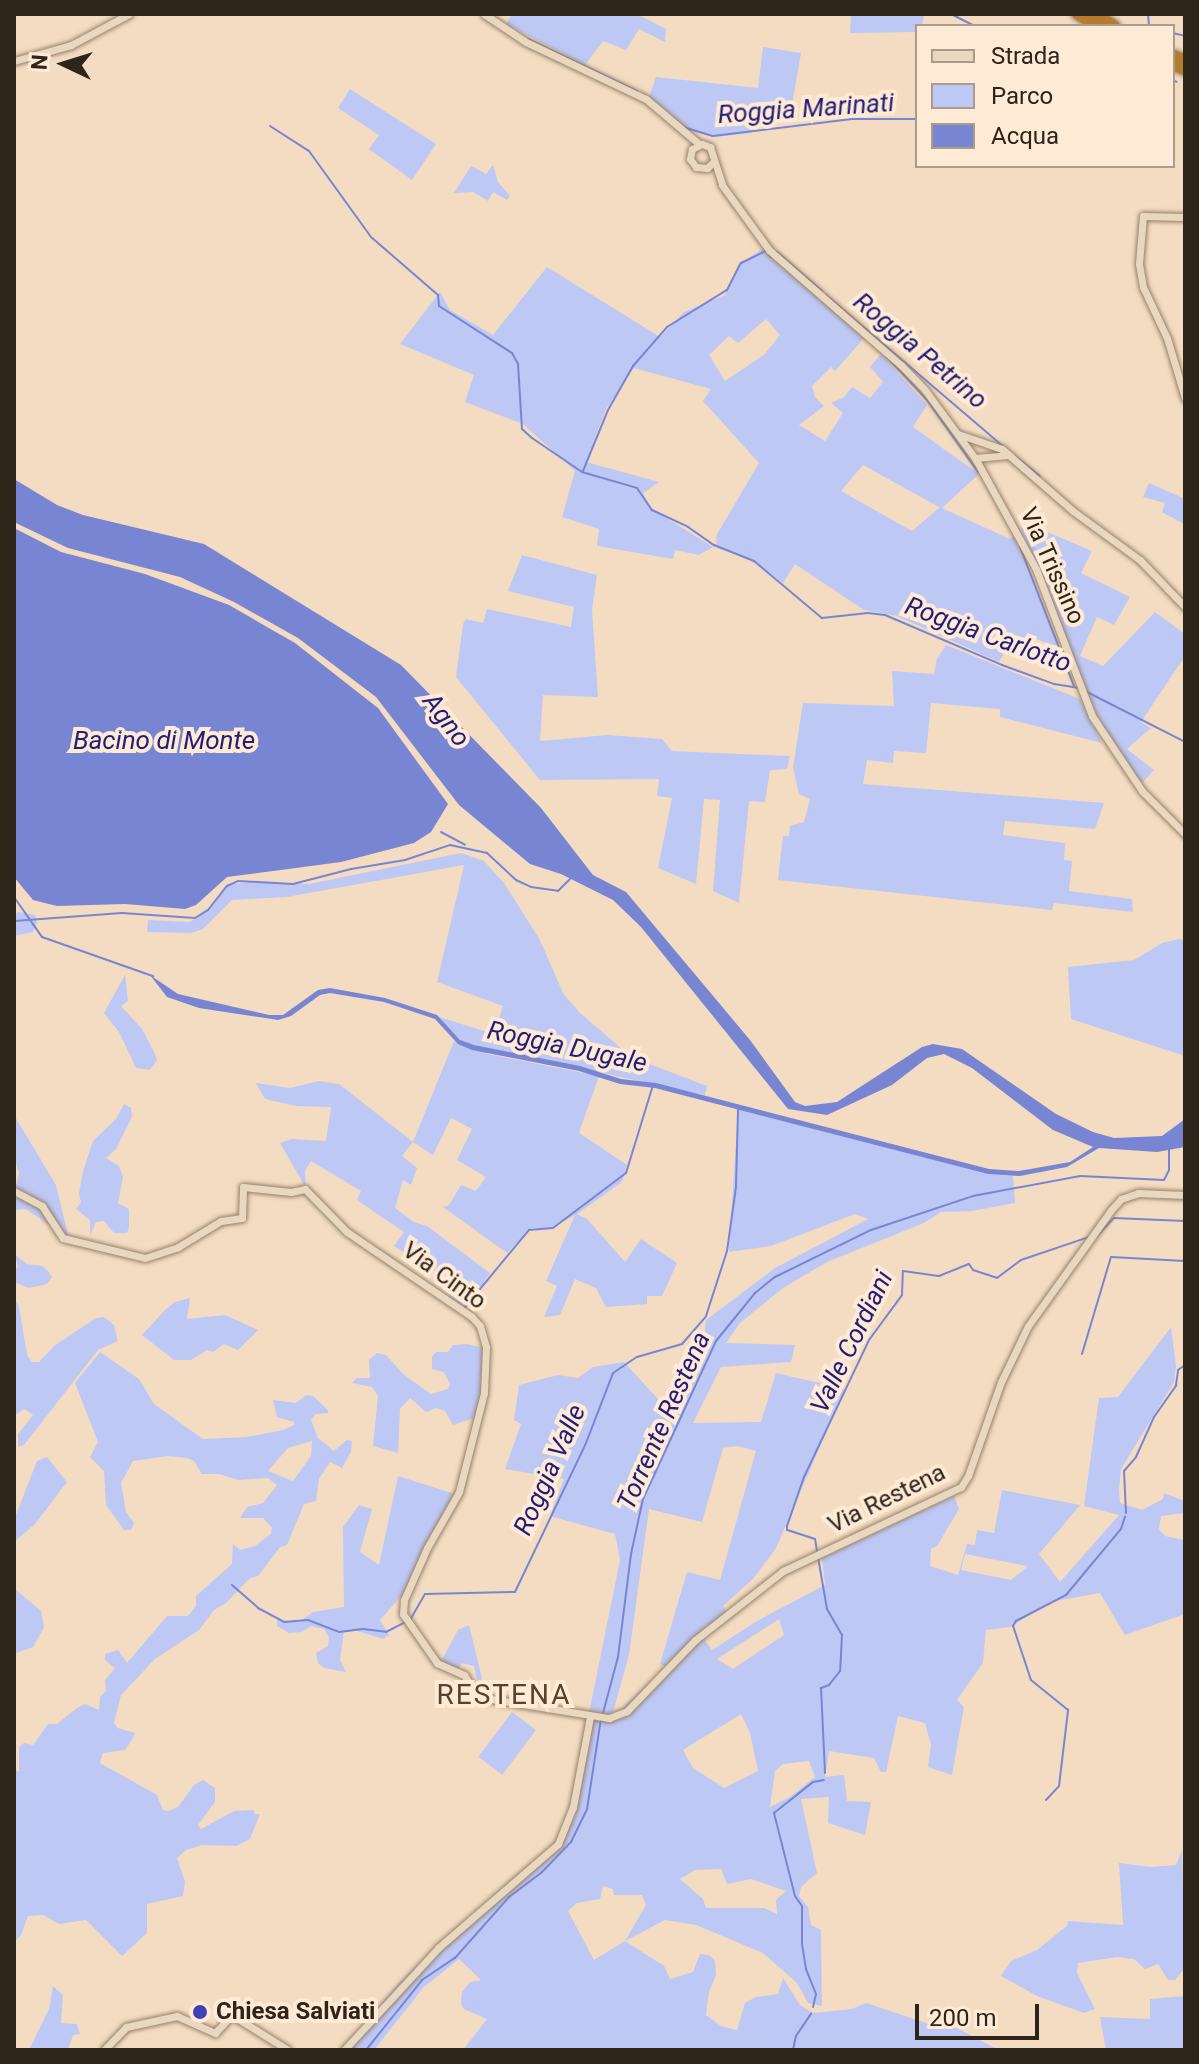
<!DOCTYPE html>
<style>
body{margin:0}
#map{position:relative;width:1199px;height:2064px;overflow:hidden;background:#f4dcc2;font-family:Roboto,sans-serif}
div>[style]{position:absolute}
.green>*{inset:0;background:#bec8f5;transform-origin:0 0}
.water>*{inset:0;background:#7885d3}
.stream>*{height:2px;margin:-1px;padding:0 1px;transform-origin:1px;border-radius:1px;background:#7885d3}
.roads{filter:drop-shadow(0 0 2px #968169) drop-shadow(0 0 2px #968169)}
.secondary>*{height:7px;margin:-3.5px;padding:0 3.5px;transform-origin:3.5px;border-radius:3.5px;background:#e9d7c0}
.highway>*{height:10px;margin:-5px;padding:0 5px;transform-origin:5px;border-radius:5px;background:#b77b2c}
.dots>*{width:22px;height:22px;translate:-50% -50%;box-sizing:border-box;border:4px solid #feead5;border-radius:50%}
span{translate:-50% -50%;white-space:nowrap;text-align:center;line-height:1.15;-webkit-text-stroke:8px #feead5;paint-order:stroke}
.street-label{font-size:24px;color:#2d241a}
.poi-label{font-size:24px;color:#2d241a;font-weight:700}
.left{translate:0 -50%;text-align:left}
.water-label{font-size:26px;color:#211d78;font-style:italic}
.quarter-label{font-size:28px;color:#57432d;letter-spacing:2px}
.frame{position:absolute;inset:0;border:16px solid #2d241a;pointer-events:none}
.legend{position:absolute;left:915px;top:24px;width:260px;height:144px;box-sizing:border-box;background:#feead5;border:2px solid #aa9b8a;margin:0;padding:10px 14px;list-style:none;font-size:24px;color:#2d241a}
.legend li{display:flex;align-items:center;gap:16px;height:40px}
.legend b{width:40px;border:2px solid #aa9b8a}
.north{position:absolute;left:24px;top:24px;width:80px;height:80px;-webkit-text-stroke:6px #feead5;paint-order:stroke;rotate:274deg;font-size:22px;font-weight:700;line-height:32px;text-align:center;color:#2d241a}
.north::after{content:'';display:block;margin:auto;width:28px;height:36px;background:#2d241a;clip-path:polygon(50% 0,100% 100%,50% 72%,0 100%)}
.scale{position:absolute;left:915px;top:2004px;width:124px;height:36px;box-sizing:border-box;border:4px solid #2d241a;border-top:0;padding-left:10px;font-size:24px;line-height:28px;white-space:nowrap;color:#2d241a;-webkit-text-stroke:6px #feead5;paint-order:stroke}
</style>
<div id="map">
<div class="green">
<div style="clip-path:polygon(512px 14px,637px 14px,666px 29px,665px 42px,639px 29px,626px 50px,603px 41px,585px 65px,506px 24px)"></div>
<div style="clip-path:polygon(851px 14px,924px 14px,922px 26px,917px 26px,917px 32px,855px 33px,850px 33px)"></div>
<div style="clip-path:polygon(763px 47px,801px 53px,792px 105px,757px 102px,752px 133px,714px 137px,688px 130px,649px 97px,656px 77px,758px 88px)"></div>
<div style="clip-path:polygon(350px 89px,436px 144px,412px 180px,369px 149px,379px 135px,338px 108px)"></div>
<div style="clip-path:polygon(493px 165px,498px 182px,510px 196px,507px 200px,493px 192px,488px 201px,473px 192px,454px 193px,471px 166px,486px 174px)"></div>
<div style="clip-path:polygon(evenodd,764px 248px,864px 338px,835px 371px,831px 367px,812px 386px,815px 397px,824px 406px,799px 425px,825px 441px,843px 413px,831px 403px,844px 397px,852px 387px,870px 398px,883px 382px,870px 367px,881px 354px,927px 405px,913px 427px,979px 474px,942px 508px,1010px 539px,1014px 535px,1058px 644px,1053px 646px,1028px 635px,1023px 642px,1013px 637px,999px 662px,897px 616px,864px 610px,795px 564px,783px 583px,751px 559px,717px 548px,716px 536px,759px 463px,703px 401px,711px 389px,634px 368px,606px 409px,586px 462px,659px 482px,643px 493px,649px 507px,713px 547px,699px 555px,675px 550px,673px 559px,597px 546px,599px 529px,562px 517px,575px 471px,523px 424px,465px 402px,474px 375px,400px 344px,440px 292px,450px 310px,493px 335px,547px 267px,660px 337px,684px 312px,725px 295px,738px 265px,764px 248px,766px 319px,780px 335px,764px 355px,725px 381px,709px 355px,729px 336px,738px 343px,766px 319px,764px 248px,863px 465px,939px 507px,939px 508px,912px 531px,841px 491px,863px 465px)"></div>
<div style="clip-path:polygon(1149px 483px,1185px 499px,1184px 524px,1162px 512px,1165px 503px,1143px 497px)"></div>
<div style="clip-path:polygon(1026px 523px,1092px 551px,1081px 573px,1130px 597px,1114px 625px,1097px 617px,1080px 656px,1103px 666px,1155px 612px,1185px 634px,1185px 656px,1141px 722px,1151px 728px,1127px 749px,1154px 770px,1142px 783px,1110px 739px,1088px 697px,1021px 529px)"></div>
<div style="clip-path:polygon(522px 555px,597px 575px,592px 610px,598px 697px,543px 695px,540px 741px,607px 735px,662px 739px,672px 751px,790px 756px,787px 769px,770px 770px,765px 802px,749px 801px,739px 903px,713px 891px,720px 800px,704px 799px,696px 884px,658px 868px,672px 798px,657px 796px,659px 779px,540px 780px,456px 677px,463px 624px,466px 619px,483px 623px,487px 609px,571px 627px,574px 607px,508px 591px)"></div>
<div style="clip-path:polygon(946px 645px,1080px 699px,1102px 743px,1000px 717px,1000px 709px,931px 703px,926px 753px,894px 751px,893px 763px,867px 760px,863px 784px,1104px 803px,1095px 829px,1005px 821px,1003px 835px,1065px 843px,1064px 860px,1072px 861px,1069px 891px,1132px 899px,1133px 912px,1054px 903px,1052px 910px,778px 880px,783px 836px,789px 836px,790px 826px,804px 822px,810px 799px,799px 794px,793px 768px,803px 703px,894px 706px,892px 671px,934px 674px,937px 659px)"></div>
<div style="clip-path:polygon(461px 853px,484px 861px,504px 883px,540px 940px,563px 993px,579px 1012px,631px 1057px,707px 1086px,705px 1095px,489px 1049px,463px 1042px,452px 1033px,439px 1017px,494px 1034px,503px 1006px,437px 982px,464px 865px,287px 897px,232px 900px,203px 929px,191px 933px,147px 932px,148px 920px,190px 922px,214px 904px,227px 885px,249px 882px,309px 884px)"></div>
<div style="clip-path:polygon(19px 912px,35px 915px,37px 923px,33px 932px,14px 936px,14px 914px)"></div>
<div style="clip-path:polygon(1179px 939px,1185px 940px,1185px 1056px,1071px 1019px,1068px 967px,1134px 960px,1162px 943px)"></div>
<div style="clip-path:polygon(125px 975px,128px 1001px,121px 1006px,142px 1029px,155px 1054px,157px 1060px,150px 1070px,136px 1068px,119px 1032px,104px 1013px)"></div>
<div style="clip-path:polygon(454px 1041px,488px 1054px,599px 1076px,579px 1133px,627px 1165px,622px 1182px,577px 1214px,587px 1219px,625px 1262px,641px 1239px,677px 1263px,662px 1296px,647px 1296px,647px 1304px,606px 1307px,596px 1288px,575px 1279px,560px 1315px,544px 1317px,557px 1286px,546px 1281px,575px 1215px,552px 1228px,532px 1228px,507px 1253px,443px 1207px,449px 1205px,461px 1185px,476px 1191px,486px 1177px,457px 1160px,472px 1129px,451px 1118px,433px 1155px,413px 1142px,402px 1156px,417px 1168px,411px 1185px,403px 1180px,395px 1208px,414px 1222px,427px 1226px,490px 1273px,465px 1309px,448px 1299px,455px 1284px,394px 1246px,404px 1232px,357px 1200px,361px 1191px,311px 1161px,305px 1171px,306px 1188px,280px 1143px,292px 1139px,326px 1141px,331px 1107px,296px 1106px,265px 1099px,256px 1083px,290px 1088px,319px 1081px,339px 1084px,413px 1142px)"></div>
<div style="clip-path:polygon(124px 1104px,131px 1108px,132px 1117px,116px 1149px,106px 1158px,119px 1166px,123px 1177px,118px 1203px,129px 1209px,129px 1227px,127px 1233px,114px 1233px,104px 1221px,96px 1222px,90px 1236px,90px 1220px,76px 1209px,81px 1202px,79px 1194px,83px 1171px,93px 1141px,116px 1119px)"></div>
<div style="clip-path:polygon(evenodd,738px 1109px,988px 1174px,1013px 1176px,1015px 1203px,972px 1211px,941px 1212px,924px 1223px,827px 1262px,783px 1288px,740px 1323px,726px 1343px,795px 1345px,791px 1362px,721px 1367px,693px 1423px,761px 1422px,776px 1373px,845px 1389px,776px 1548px,754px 1578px,723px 1606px,727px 1612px,700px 1634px,712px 1650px,757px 1621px,825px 1585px,822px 1558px,954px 1496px,959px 1509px,937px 1546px,931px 1549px,930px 1566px,958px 1575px,967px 1544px,975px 1545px,977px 1530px,994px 1533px,1002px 1490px,1080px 1505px,1039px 1554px,1060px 1582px,1119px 1515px,1084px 1506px,1099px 1398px,1118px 1397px,1171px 1327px,1176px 1366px,1174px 1382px,1121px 1469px,1119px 1490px,1120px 1503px,1142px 1510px,1163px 1499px,1164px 1493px,1185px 1501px,1185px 1513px,1161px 1516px,1159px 1529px,1165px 1536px,1185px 1540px,1185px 1614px,1125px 1635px,1100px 1593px,1050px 1602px,1010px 1627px,986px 1630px,983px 1663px,957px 1700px,964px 1707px,952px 1775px,928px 1767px,931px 1745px,925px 1723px,898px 1716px,886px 1772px,881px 1772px,874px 1758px,829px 1751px,825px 1777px,844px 1775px,847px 1801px,871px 1802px,865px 1835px,828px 1823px,829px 1797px,801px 1799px,817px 1873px,801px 1887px,799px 1896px,808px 1907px,811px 1925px,821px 1930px,822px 2006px,808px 2003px,797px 1983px,763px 1953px,696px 1925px,665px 1920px,625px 1941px,664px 1966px,670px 1979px,693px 1972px,700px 1954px,709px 1955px,715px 1961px,716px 1975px,709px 1992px,706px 2015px,721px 2026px,737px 2030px,745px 2003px,756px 1997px,778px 1994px,783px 1978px,800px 2005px,813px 2013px,852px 2009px,866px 2003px,929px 2024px,957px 2028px,999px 2050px,463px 2050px,487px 2019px,464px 2009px,461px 2004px,462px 1992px,470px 1982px,481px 1980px,459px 1959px,423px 1988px,374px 2050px,343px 2050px,398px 1984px,446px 1937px,550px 1849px,567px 1822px,620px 1560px,615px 1534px,550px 1516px,564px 1479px,505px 1469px,521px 1424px,514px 1420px,519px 1385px,558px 1375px,578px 1378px,593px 1367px,624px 1362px,669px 1411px,702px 1355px,706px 1320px,775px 1268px,868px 1219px,855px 1214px,771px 1246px,729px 1252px,738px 1109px,737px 1446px,756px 1451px,720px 1580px,687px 1572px,660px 1664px,666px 1667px,616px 1714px,613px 1712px,629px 1655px,649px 1509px,702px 1522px,723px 1448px,737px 1446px,738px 1109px,965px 1554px,1027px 1566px,1027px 1567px,1011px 1580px,961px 1570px,965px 1554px,738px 1109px,779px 1619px,784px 1635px,733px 1669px,717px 1659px,779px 1619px,738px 1109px,741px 1714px,750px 1733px,758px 1771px,724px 1788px,693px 1768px,683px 1750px,741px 1714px,738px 1109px,809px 1761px,815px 1777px,790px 1797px,770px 1807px,775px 1771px,783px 1764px,809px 1761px,738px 1109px,721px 1869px,727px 1884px,751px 1879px,786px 1891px,776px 1900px,777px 1914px,764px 1908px,706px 1908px,703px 1899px,680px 1879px,695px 1870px,721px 1869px,738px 1109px,603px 1886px,613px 1889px,614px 1895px,642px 1895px,646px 1905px,625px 1941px,594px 1960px,568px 1911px,577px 1903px,600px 1899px,603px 1886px)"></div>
<div style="clip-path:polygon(14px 1115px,56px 1185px,69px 1239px,26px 1209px,14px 1210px,14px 1199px,24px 1195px,15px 1189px,19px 1173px,14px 1156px)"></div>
<div style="clip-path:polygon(14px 1254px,27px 1264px,42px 1266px,48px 1271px,52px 1277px,47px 1284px,29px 1288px,16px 1283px,14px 1273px,18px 1266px)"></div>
<div style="clip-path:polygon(14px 1298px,19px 1306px,27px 1355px,32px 1362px,39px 1362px,54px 1346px,96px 1318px,104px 1317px,114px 1325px,118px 1341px,98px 1350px,24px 1445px,18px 1447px,18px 1434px,33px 1415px,24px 1409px,14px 1416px)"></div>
<div style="clip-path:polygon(190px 1298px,187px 1319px,225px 1315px,258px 1330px,238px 1350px,224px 1344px,213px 1352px,207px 1350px,191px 1360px,174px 1360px,142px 1335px,165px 1310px,175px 1302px)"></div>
<div style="clip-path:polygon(467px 1344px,484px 1348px,484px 1385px,474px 1418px,453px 1425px,445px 1411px,436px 1408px,426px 1412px,410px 1398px,400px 1409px,398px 1453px,373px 1446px,378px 1396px,372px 1387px,352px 1383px,357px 1378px,370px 1378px,369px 1360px,377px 1353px,386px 1355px,403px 1374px,431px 1394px,448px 1389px,450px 1384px,444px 1372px,432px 1369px,432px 1357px,436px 1352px,448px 1352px,453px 1345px)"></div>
<div style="clip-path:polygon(evenodd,100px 1352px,139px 1379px,154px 1404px,203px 1439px,247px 1437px,283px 1430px,294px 1425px,294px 1422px,277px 1417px,273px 1400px,296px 1403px,306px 1395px,313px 1396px,328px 1410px,328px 1413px,316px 1414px,311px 1420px,318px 1438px,334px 1451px,347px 1440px,352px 1441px,351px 1452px,342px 1468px,330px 1462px,319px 1479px,316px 1501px,304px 1504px,287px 1545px,280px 1547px,258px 1576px,250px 1578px,226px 1603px,214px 1610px,199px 1630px,155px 1659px,121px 1695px,114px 1723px,118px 1728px,135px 1733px,133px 1738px,125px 1750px,103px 1753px,100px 1763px,157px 1795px,163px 1810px,168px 1811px,178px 1807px,194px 1785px,203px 1780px,215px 1788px,215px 1802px,198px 1825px,201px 1829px,234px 1811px,254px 1810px,254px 1814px,260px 1814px,250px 1839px,236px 1846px,202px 1845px,186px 1850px,177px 1858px,185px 1882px,183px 1896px,147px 1904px,147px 1933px,122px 1956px,86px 1920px,59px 1924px,43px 1915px,28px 1916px,21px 1935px,14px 1942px,14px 1769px,19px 1772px,19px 1747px,24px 1743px,33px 1745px,48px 1724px,57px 1724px,77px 1708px,85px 1704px,99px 1710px,100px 1697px,106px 1691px,105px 1680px,115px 1668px,105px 1660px,105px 1654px,118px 1650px,127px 1663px,167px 1616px,188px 1616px,196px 1606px,196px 1596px,232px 1564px,233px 1544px,240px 1550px,255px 1546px,271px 1534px,272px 1528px,263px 1518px,240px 1518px,247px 1507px,263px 1503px,277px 1485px,268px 1478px,238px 1480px,219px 1474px,202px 1474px,194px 1461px,187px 1458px,168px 1456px,133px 1461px,121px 1483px,126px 1512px,134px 1523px,131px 1530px,124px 1530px,106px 1505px,104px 1471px,90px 1457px,98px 1442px,75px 1383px,100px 1352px,312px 1441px,311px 1456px,293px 1481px,268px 1471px,288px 1448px,312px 1441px)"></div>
<div style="clip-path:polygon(47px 1457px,67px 1482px,35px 1524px,14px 1542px,14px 1520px,37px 1461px)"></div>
<div style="clip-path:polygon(398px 1476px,455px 1494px,402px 1595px,380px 1620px,389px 1635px,383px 1639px,354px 1630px,344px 1632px,340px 1660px,346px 1672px,324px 1668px,318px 1663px,316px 1653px,328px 1646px,329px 1637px,324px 1629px,311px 1626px,302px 1632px,289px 1633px,277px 1626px,277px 1620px,299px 1622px,313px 1612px,344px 1607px,343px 1527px,359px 1505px,372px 1509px,360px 1552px,379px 1565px)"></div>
<div style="clip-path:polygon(14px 1588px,41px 1611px,44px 1627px,33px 1647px,14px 1654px)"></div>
<div style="clip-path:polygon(469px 1625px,482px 1678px,478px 1694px,474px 1690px,478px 1685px,474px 1666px,461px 1663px,459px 1669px,440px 1663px,458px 1630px)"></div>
<div style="left:512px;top:1712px;width:30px;height:56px;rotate:37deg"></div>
<div style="clip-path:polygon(1182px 1850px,1185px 1968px,1175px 1980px,1168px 1980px,1158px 1964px,1145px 1969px,1134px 1959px,1117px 1957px,1078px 1963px,1077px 1973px,1095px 2009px,1084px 2013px,1037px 1996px,1001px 1976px,1011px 1961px,1037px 1950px,1068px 1925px,1067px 1921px,1123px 1925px,1119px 1863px,1150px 1867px,1176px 1865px)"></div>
<div style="clip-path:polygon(53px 1986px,63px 1995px,61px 2023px,77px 2024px,80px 2034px,73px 2035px,68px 2050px,29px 2050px,49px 2009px)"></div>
<div style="clip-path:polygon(1185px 1996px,1185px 2050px,1106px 2050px,1100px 2017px,1150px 2019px,1150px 1999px)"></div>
</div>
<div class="water">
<div style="clip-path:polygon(14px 479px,57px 505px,83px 515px,204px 544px,401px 665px,541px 808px,593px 875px,626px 892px,750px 1040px,795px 1102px,805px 1106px,837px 1102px,922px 1047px,933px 1044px,962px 1049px,1056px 1114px,1093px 1132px,1114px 1138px,1162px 1136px,1185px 1119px,1185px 1147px,1157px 1152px,1099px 1148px,1067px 1167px,1020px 1176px,988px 1174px,655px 1088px,620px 1084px,579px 1071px,472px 1050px,458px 1044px,435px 1019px,384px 1002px,330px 993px,320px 995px,291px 1016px,278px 1020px,199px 1008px,167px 997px,150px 975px,178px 994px,269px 1015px,283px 1015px,318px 990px,330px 988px,385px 998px,437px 1015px,460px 1040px,474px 1045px,580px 1066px,621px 1079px,656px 1083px,989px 1169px,1019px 1171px,1070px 1162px,1093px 1147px,1053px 1130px,972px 1068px,944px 1054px,927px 1058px,892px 1085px,827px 1115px,788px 1109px,641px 927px,613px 900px,561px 874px,530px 864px,459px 805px,376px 697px,298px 638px,234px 602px,180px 577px,68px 548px,18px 524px,14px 522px)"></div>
<div style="clip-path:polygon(14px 528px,61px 552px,145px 574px,229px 605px,295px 643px,378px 708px,448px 804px,431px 832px,414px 843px,341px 862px,227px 877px,196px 905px,185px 909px,125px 904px,57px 906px,33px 900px,14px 877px)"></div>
</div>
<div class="stream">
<div style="left:951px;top:14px;width:27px;rotate:27deg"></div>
<div style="left:1148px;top:14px;width:12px;rotate:85deg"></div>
<div style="left:1173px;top:33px;width:12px;rotate:14deg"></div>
<div style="left:528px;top:39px;width:121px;rotate:25.5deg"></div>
<div style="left:1173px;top:80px;width:4px;rotate:27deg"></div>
<div style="left:270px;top:126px;width:46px;rotate:32.7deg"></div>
<div style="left:309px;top:151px;width:106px;rotate:54.2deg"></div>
<div style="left:371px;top:237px;width:89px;rotate:40.9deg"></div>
<div style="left:438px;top:295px;width:11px;rotate:85deg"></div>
<div style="left:439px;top:306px;width:87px;rotate:32.8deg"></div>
<div style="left:512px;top:353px;width:13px;rotate:61deg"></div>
<div style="left:518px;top:364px;width:65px;rotate:86.5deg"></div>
<div style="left:522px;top:429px;width:13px;rotate:42deg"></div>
<div style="left:532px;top:438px;width:60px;rotate:34.2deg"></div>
<div style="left:582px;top:472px;width:57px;rotate:16.2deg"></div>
<div style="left:637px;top:488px;width:27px;rotate:56deg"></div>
<div style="left:652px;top:510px;width:40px;rotate:25deg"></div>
<div style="left:688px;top:527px;width:32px;rotate:35deg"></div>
<div style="left:714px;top:545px;width:43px;rotate:21.8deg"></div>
<div style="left:754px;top:561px;width:89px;rotate:40deg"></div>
<div style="left:822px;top:618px;width:46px;rotate:-6.2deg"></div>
<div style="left:868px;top:613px;width:17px;rotate:7deg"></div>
<div style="left:885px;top:615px;width:127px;rotate:23.1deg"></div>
<div style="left:1002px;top:665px;width:55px;rotate:20.1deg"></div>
<div style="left:1054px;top:684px;width:24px;rotate:9deg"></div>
<div style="left:683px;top:127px;width:31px;rotate:17deg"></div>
<div style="left:713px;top:136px;width:140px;rotate:-7deg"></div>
<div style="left:852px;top:119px;width:65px"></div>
<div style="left:777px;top:252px;width:60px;rotate:40.9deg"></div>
<div style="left:826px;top:295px;width:234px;rotate:40.5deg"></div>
<div style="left:885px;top:355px;width:62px;rotate:47deg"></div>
<div style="left:927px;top:400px;width:88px;rotate:54.7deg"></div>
<div style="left:1015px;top:456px;width:32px;rotate:39deg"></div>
<div style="left:583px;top:471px;width:66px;rotate:-67.7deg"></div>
<div style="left:608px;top:410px;width:51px;rotate:-60.4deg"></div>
<div style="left:633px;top:366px;width:52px;rotate:-48.9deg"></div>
<div style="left:667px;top:327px;width:70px;rotate:-31.7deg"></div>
<div style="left:727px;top:290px;width:30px;rotate:-63deg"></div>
<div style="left:741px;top:263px;width:28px;rotate:-26deg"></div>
<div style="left:766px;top:251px;width:8px;rotate:50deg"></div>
<div style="left:1020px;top:547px;width:149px;rotate:68.8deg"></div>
<div style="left:1087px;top:692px;width:110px;rotate:27deg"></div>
<div style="left:441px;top:832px;width:27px;rotate:28deg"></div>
<div style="left:14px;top:897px;width:49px;rotate:55deg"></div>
<div style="left:42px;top:937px;width:118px;rotate:19.4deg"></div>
<div style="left:14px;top:921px;width:108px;rotate:-4.2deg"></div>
<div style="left:122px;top:913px;width:73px;rotate:3.9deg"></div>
<div style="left:195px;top:918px;width:15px;rotate:-32deg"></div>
<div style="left:208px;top:910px;width:31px;rotate:-52deg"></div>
<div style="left:227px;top:886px;width:12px;rotate:-24deg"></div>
<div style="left:238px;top:881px;width:55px;rotate:3.1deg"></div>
<div style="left:293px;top:884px;width:60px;rotate:-14.5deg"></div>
<div style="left:351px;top:869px;width:55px;rotate:-9.5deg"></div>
<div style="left:405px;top:860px;width:47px;rotate:-18.4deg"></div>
<div style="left:450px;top:845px;width:38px;rotate:12deg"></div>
<div style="left:487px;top:853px;width:40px;rotate:43deg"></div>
<div style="left:516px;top:880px;width:17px;rotate:25deg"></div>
<div style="left:531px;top:887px;width:27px;rotate:8deg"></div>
<div style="left:558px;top:891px;width:17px;rotate:-45deg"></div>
<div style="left:1097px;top:1236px;width:25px;rotate:-47deg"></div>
<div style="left:1114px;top:1218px;width:71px;rotate:2.4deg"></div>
<div style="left:465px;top:1307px;width:100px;rotate:-50.3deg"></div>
<div style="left:529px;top:1230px;width:24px;rotate:-5deg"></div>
<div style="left:553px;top:1228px;width:91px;rotate:-37deg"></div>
<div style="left:626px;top:1173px;width:92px;rotate:-72.9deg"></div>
<div style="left:1082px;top:1354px;width:101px;rotate:-73.4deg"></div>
<div style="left:1111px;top:1257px;width:74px;rotate:3.1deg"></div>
<div style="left:1126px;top:1513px;width:42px;rotate:-92.7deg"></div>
<div style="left:1124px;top:1471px;width:18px;rotate:-49deg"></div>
<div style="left:1136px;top:1457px;width:44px;rotate:-65.8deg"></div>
<div style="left:1154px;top:1417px;width:39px;rotate:-55deg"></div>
<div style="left:1176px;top:1385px;width:15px;rotate:-82deg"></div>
<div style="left:1178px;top:1370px;width:9px;rotate:-36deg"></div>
<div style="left:817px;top:1551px;width:12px;rotate:-99deg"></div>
<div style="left:815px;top:1539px;width:29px;rotate:-162deg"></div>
<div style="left:787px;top:1530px;width:4px;rotate:-90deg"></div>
<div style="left:787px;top:1526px;width:52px;rotate:-70.9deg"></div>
<div style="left:804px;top:1477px;width:152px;rotate:-64.6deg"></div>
<div style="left:869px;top:1340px;width:56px;rotate:-53.7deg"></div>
<div style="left:902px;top:1295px;width:24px;rotate:-88deg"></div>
<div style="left:903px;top:1271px;width:36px;rotate:8deg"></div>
<div style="left:939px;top:1276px;width:32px;rotate:-22deg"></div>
<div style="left:969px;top:1264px;width:7px;rotate:56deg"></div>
<div style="left:973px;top:1270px;width:25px;rotate:18deg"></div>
<div style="left:997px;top:1278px;width:30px;rotate:-37deg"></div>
<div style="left:1021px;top:1260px;width:72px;rotate:-18.7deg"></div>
<div style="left:818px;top:1557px;width:53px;rotate:80.2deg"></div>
<div style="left:827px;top:1609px;width:30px;rotate:60deg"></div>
<div style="left:842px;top:1635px;width:36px;rotate:93deg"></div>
<div style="left:840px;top:1671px;width:18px;rotate:128deg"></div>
<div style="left:829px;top:1685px;width:9px;rotate:159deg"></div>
<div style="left:821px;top:1688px;width:85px;rotate:87.3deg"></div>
<div style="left:232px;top:1585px;width:35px;rotate:41deg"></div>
<div style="left:258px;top:1608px;width:30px;rotate:28deg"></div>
<div style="left:284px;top:1622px;width:24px;rotate:-5deg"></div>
<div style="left:308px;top:1620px;width:33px;rotate:21deg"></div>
<div style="left:339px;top:1632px;width:24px;rotate:-7deg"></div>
<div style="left:363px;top:1629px;width:23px;rotate:7deg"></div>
<div style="left:386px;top:1632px;width:20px;rotate:-27deg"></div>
<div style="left:410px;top:1620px;width:30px;rotate:-60deg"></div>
<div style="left:425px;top:1594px;width:90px;rotate:-1.3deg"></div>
<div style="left:515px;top:1592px;width:165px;rotate:-64.5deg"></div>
<div style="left:586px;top:1443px;width:75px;rotate:-68.9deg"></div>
<div style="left:613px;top:1373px;width:29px;rotate:-34deg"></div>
<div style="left:637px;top:1357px;width:47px;rotate:-16.1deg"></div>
<div style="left:682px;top:1344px;width:37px;rotate:-49deg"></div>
<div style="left:706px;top:1316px;width:68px;rotate:-72.1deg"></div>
<div style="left:727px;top:1251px;width:65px;rotate:-82deg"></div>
<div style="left:736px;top:1187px;width:79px;rotate:-88.5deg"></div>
<div style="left:603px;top:1713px;width:58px;rotate:-75deg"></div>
<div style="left:618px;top:1657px;width:104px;rotate:-82.8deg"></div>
<div style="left:631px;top:1554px;width:56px;rotate:-77.7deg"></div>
<div style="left:643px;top:1499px;width:174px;rotate:-65.2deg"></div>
<div style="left:716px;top:1341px;width:62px;rotate:-50.9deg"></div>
<div style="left:755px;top:1293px;width:26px;rotate:-39deg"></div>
<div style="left:775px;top:1277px;width:107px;rotate:-26.1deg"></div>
<div style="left:871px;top:1230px;width:108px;rotate:-18.4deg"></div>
<div style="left:973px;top:1196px;width:109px;rotate:-10.6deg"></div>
<div style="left:1080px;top:1176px;width:84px;rotate:2.7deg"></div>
<div style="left:1164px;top:1180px;width:11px;rotate:-63deg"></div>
<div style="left:1169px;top:1170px;width:23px;rotate:-90deg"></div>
<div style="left:1046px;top:1800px;width:19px;rotate:-47deg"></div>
<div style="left:1059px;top:1786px;width:77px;rotate:-83.2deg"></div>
<div style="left:1068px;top:1710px;width:48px;rotate:-141deg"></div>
<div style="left:1031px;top:1680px;width:57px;rotate:-108.4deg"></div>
<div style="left:1013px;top:1626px;width:6px;rotate:-59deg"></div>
<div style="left:1016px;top:1621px;width:56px;rotate:-27.5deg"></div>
<div style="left:1066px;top:1595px;width:86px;rotate:-50.2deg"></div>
<div style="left:1121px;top:1529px;width:13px;rotate:-72deg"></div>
<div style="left:813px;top:2007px;width:13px;rotate:-77deg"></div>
<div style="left:816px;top:1994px;width:27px;rotate:-112deg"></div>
<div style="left:806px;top:1969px;width:25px;rotate:-99deg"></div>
<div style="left:802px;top:1944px;width:38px;rotate:-90deg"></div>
<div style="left:802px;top:1906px;width:12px;rotate:-125deg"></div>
<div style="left:795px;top:1896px;width:86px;rotate:-104.2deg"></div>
<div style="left:774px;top:1813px;width:50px;rotate:-38.5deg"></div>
<div style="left:813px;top:1782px;width:11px;rotate:-10deg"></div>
<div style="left:366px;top:2050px;width:90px;rotate:-51.3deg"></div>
<div style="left:422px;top:1980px;width:40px;rotate:-34deg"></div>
<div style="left:455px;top:1958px;width:81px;rotate:-48.5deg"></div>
<div style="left:509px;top:1897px;width:40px;rotate:-37deg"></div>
<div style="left:541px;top:1873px;width:43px;rotate:-45.9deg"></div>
<div style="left:571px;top:1842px;width:37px;rotate:-64deg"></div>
<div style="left:587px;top:1809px;width:91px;rotate:-81.2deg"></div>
<div style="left:793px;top:2050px;width:14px;rotate:-78deg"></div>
<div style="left:796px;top:2036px;width:27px;rotate:-56deg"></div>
</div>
<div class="roads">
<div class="secondary">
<div style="left:484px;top:14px;width:50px;rotate:33.7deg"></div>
<div style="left:526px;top:42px;width:133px;rotate:25.4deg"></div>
<div style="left:646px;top:99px;width:70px;rotate:40.3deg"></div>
<div style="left:14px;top:61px;width:59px;rotate:-15.7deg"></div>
<div style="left:71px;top:45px;width:66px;rotate:-28.1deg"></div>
<div style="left:712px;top:163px;width:7px;rotate:135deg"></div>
<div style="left:707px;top:168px;width:11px;rotate:-175deg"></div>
<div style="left:696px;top:167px;width:10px;rotate:-127deg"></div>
<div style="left:690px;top:159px;width:10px;rotate:-79deg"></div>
<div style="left:692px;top:149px;width:11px;rotate:-27deg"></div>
<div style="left:702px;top:144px;width:9px;rotate:21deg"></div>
<div style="left:710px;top:147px;width:40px;rotate:72deg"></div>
<div style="left:722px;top:185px;width:80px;rotate:54.1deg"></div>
<div style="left:769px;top:250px;width:175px;rotate:41.1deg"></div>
<div style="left:901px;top:365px;width:35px;rotate:46deg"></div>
<div style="left:925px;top:390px;width:84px;rotate:53.7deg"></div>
<div style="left:975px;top:458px;width:127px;rotate:61.2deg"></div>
<div style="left:1036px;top:569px;width:157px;rotate:69.1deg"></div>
<div style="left:1092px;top:716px;width:90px;rotate:56.3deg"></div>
<div style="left:1142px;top:791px;width:61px;rotate:45deg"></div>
<div style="left:1185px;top:217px;width:42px;rotate:-178.6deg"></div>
<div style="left:1143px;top:216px;width:48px;rotate:94.8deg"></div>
<div style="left:1139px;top:264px;width:23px;rotate:80deg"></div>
<div style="left:1143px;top:287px;width:56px;rotate:64.8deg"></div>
<div style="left:1167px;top:338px;width:63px;rotate:73.3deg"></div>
<div style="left:958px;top:434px;width:46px;rotate:18.8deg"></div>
<div style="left:1002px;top:449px;width:94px;rotate:41.1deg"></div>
<div style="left:1073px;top:511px;width:83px;rotate:36.2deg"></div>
<div style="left:1140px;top:560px;width:65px;rotate:46.2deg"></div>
<div style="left:975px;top:458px;width:33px;rotate:-5deg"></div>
<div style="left:14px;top:1191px;width:32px;rotate:28deg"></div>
<div style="left:42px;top:1206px;width:38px;rotate:57deg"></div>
<div style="left:63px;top:1238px;width:84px;rotate:13.7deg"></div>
<div style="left:145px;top:1258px;width:35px;rotate:-18deg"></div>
<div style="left:178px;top:1247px;width:50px;rotate:-31.2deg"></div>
<div style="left:221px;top:1221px;width:21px;rotate:-8deg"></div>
<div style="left:242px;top:1218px;width:31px;rotate:-88deg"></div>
<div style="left:243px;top:1187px;width:48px;rotate:5.9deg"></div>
<div style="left:291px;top:1192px;width:14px;rotate:-12deg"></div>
<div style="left:305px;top:1189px;width:60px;rotate:45.7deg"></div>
<div style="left:347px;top:1232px;width:151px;rotate:34.2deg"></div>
<div style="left:472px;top:1317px;width:12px;rotate:48deg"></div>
<div style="left:480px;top:1326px;width:22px;rotate:74deg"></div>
<div style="left:486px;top:1347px;width:46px;rotate:92.5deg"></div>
<div style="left:484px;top:1393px;width:102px;rotate:104.2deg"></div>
<div style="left:459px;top:1492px;width:64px;rotate:119.7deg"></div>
<div style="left:427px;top:1548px;width:57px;rotate:113.9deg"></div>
<div style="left:404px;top:1600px;width:14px;rotate:94deg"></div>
<div style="left:403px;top:1614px;width:60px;rotate:55.2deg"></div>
<div style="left:437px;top:1663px;width:30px;rotate:24deg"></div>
<div style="left:464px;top:1675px;width:27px;rotate:56deg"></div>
<div style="left:479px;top:1697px;width:132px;rotate:9.2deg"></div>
<div style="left:609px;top:1718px;width:19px;rotate:-21deg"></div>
<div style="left:627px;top:1711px;width:98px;rotate:-46.2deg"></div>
<div style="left:695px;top:1640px;width:112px;rotate:-38.1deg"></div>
<div style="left:783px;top:1571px;width:197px;rotate:-25.3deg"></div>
<div style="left:961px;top:1487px;width:13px;rotate:-58deg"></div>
<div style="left:968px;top:1476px;width:100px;rotate:-70.7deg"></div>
<div style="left:1001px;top:1382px;width:62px;rotate:-64.3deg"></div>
<div style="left:1028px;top:1326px;width:143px;rotate:-54.4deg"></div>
<div style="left:1111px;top:1210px;width:15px;rotate:-48deg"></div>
<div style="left:1121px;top:1199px;width:18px;rotate:-19deg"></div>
<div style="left:1138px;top:1193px;width:47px;rotate:2.4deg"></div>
<div style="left:104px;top:2050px;width:32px;rotate:-46deg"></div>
<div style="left:126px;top:2027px;width:52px;rotate:-12.2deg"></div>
<div style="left:177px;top:2016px;width:42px;rotate:24.1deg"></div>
<div style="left:215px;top:2033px;width:25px;rotate:-47deg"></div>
<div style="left:232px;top:2015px;width:66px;rotate:32deg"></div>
<div style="left:344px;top:2050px;width:139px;rotate:-47.3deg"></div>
<div style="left:438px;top:1948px;width:159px;rotate:-40.9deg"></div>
<div style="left:558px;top:1844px;width:40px;rotate:-68deg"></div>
<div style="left:573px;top:1807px;width:92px;rotate:-79.3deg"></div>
</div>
<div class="highway">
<div style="left:1077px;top:14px;width:22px;rotate:32deg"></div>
<div style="left:1095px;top:14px;width:23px;rotate:31deg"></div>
<div style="left:1173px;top:55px;width:13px;rotate:23deg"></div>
<div style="left:1173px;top:65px;width:13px;rotate:23deg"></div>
</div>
</div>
<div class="dots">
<div style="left:200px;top:2012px;background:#3f42b7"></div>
</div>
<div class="street-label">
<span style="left:1052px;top:566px;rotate:66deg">Via Trissino</span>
<span style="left:444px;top:1276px;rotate:36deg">Via Cinto</span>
<span style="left:887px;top:1499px;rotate:-26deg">Via Restena</span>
</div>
<div class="poi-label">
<span class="left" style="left:216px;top:2012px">Chiesa Salviati</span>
</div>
<div class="water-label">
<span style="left:806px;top:109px;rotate:-4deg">Roggia Marinati</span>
<span style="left:920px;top:351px;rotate:40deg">Roggia Petrino</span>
<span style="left:988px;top:635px;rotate:20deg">Roggia Carlotto</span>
<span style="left:446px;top:720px;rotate:53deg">Agno</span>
<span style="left:164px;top:741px">Bacino di Monte</span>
<span style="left:567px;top:1047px;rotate:12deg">Roggia Dugale</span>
<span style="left:852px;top:1342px;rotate:-64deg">Valle Cordiani</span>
<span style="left:664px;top:1421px;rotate:-66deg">Torrente Restena</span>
<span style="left:550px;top:1470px;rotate:-66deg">Roggia Valle</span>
</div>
<div class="quarter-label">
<span style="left:504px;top:1695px">RESTENA</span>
</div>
<div class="frame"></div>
<ul class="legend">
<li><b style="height:10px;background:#e9d7c0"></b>Strada</li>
<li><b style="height:22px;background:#bec8f5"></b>Parco</li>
<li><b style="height:22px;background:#7885d3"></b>Acqua</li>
</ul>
<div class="north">N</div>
<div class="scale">200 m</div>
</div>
